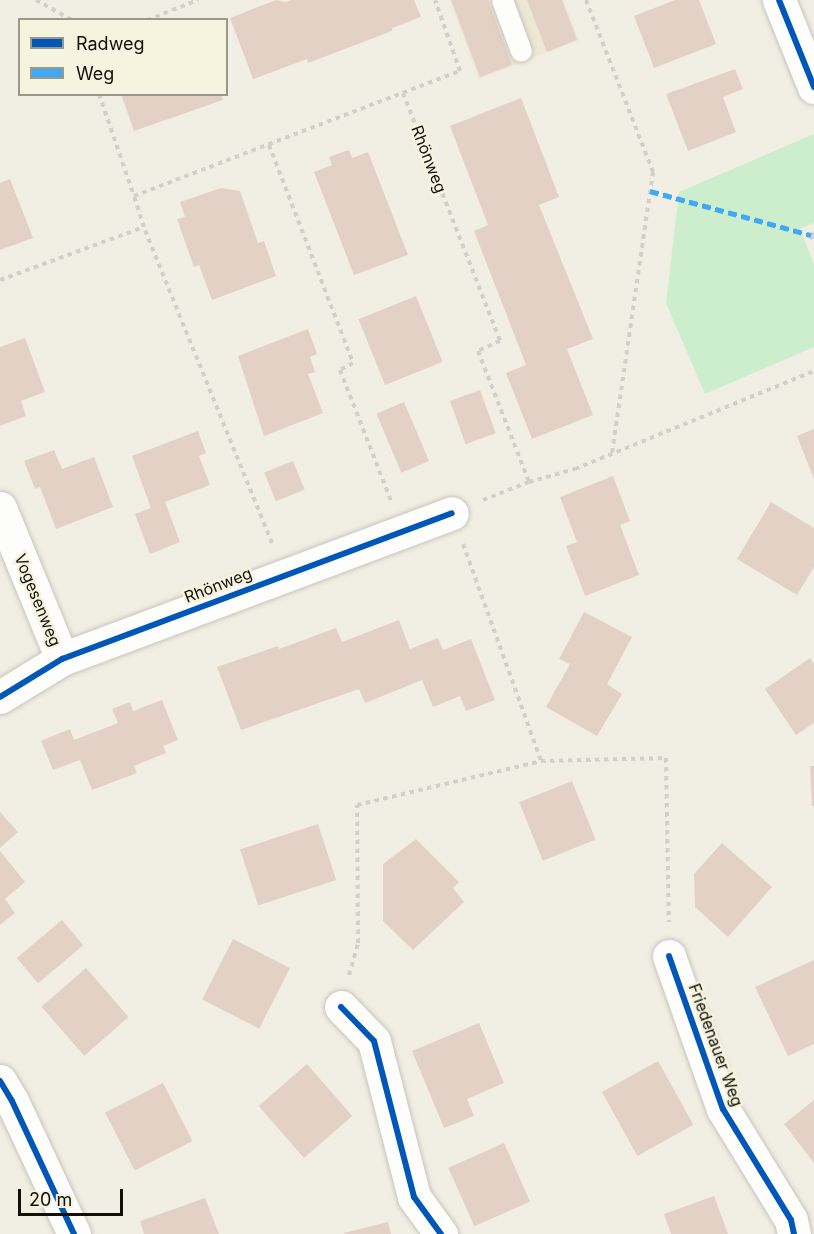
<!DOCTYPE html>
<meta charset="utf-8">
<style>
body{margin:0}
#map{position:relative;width:814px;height:1234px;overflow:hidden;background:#f1efe4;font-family:Inter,sans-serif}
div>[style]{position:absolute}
.built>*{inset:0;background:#ece8d4}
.green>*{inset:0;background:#cdeecc}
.building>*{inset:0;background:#e3d1c6;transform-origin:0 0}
.path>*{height:4px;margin-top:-2px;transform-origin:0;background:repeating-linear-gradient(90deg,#d1d0cd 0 4.5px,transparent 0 9px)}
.roads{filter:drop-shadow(0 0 2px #c7c5bd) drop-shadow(0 0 2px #c7c5bd)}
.service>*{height:21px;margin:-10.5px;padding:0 10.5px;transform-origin:10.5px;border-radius:10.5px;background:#fdfdfb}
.minor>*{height:33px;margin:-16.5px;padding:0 16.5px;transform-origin:16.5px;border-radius:16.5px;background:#fdfdfb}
.quiet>*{height:4.5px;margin-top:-2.25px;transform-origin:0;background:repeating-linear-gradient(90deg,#3fa9f5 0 9px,transparent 0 13.5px)}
.cycleway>*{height:6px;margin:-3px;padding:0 3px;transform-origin:3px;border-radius:3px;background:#0057b8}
span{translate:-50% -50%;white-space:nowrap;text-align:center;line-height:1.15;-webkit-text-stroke:5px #f6f3df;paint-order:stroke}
.street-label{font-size:16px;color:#111009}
.legend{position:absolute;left:18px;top:18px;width:210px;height:78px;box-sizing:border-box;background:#f6f3df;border:2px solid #9a9889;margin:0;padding:8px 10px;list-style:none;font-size:18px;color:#111009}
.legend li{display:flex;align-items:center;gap:12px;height:30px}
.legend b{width:30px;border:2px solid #9a9889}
.scale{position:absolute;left:18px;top:1189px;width:105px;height:27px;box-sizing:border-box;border:3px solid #111009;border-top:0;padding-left:8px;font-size:18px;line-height:21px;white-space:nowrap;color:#111009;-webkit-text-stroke:4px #f6f3df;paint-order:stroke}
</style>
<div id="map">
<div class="built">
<div style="clip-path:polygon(450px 0,563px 0,579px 40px,479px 79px)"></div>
</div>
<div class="green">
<div style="clip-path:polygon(814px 134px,814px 223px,800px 229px,814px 264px,814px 347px,705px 394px,666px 303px,679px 192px)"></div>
</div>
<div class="building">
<div style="clip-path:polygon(276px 0,285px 2px,291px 0,414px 0,421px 17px,392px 28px,392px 31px,308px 63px,307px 59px,253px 79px,230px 18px)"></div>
<div style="clip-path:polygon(451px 0,488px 0,512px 65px,480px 77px)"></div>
<div style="clip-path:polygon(527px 0,562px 0,577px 40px,547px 52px)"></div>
<div style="clip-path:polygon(675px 0,699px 0,716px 44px,654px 68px,634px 16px)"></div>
<div style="clip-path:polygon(735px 69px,743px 89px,723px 97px,736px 132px,688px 151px,666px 94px)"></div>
<div style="clip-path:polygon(121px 94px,221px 94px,223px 100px,134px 131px)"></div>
<div style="clip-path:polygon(521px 98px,559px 197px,539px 205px,593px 339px,567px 349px,593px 415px,532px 439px,506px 373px,526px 365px,474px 231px,488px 225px,450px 126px)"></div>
<div style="clip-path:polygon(349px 150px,352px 158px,368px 152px,408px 255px,354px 275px,314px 172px,332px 165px,329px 157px)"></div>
<div style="clip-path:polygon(10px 179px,33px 238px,0 250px,0 183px)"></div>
<div style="clip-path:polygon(221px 188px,240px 191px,258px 243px,264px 241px,276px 276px,212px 300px,199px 265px,194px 267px,177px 219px,185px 217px,180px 202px)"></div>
<div style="left:416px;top:296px;width:71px;height:62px;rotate:68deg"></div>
<div style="clip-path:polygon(308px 329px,317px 354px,310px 357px,315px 372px,308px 374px,323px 413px,264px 436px,238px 356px)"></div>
<div style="clip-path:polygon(25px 338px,45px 392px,21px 401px,26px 416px,0 426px,0 347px)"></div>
<div style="left:480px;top:390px;width:46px;height:32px;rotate:70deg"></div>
<div style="left:404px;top:402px;width:64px;height:30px;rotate:67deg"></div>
<div style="clip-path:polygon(814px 429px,814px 479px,797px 436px)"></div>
<div style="clip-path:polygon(198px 431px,206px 453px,199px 456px,210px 485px,165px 502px,180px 542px,150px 554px,135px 514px,151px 508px,132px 456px)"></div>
<div style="clip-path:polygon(54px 450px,62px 469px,94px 457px,113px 507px,56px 529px,40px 487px,35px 489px,24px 461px)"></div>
<div style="left:293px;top:461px;width:31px;height:31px;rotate:68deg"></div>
<div style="clip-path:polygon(613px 476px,630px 521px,620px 525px,639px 575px,585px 596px,566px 546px,577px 542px,560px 497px)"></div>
<div style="clip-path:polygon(771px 502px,814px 528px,814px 567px,797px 595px,737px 559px)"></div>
<div style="clip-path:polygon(584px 612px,632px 637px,607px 684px,622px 694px,597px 736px,546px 707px,570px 664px,559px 659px)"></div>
<div style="clip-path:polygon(399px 620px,410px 649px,438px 638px,443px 650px,471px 639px,495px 700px,466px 711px,460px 696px,433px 707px,422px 680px,365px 703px,359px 689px,241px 730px,217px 667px,278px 646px,279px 649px,336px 628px,342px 642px)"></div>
<div style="clip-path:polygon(810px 658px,814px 664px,814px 723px,796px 735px,765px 689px)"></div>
<div style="clip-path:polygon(162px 700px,178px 740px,163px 746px,166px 753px,134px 766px,137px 773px,92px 790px,80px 760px,53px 770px,41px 741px,70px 729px,74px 740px,118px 723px,112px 709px,130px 702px,133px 711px)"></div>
<div style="clip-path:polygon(810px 766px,814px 766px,814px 806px,812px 806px)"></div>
<div style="left:572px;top:781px;width:63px;height:57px;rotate:68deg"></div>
<div style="clip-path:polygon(0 812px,18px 832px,0 848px)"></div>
<div style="left:318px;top:824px;width:59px;height:82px;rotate:72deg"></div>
<div style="clip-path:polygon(416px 839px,459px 882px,453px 888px,464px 902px,413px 950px,383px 921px,383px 864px)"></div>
<div style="clip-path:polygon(722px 843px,772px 887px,728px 937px,695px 907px,694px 874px)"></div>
<div style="clip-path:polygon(0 851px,25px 882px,5px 899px,15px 913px,0 925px)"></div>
<div style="left:62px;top:920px;width:33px;height:59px;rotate:50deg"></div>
<div style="left:233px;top:939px;width:64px;height:68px;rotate:27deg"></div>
<div style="clip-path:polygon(814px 960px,814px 1044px,788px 1056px,755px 987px)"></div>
<div style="left:86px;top:968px;width:65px;height:59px;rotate:49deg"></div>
<div style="clip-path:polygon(479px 1023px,504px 1083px,467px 1099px,474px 1116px,444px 1128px,412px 1051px)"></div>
<div style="left:658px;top:1061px;width:73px;height:64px;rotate:61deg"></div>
<div style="left:307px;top:1064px;width:69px;height:64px;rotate:49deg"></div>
<div style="left:163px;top:1083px;width:65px;height:65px;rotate:63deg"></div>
<div style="clip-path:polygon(814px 1100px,814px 1163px,784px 1124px)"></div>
<div style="left:504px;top:1143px;width:64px;height:61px;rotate:66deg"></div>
<div style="clip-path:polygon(714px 1196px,728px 1234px,671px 1234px,664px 1214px)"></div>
<div style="clip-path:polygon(205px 1198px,219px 1234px,144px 1234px,140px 1221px)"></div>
<div style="clip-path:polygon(388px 1222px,391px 1234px,344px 1234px,344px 1233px)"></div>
</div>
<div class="path">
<div style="left:36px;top:0;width:41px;rotate:29.1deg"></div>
<div style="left:586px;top:0;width:185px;rotate:68.7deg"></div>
<div style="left:653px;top:172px;width:284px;rotate:98.3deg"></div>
<div style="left:147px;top:20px;width:55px;rotate:-21.4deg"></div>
<div style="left:403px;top:93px;width:266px;rotate:68.6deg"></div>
<div style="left:500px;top:341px;width:24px;rotate:156deg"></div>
<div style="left:478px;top:351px;width:141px;rotate:68.7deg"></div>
<div style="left:99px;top:94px;width:108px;rotate:71.1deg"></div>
<div style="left:269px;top:145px;width:234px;rotate:68.9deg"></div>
<div style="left:353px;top:363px;width:15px;rotate:152deg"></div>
<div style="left:340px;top:370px;width:141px;rotate:68.7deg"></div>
<div style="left:814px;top:233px;width:4px;rotate:146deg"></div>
<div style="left:811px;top:235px;width:9px;rotate:69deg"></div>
<div style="left:0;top:280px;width:153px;rotate:-20.2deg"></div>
<div style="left:483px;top:500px;width:49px;rotate:-21.4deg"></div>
<div style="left:529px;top:482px;width:48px;rotate:-15.8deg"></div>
<div style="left:575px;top:469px;width:258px;rotate:-22.3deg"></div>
<div style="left:272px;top:543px;width:341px;rotate:-112.1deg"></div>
<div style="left:144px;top:227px;width:33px;rotate:-108deg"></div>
<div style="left:134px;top:196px;width:349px;rotate:-21deg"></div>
<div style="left:460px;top:71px;width:75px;rotate:-109.4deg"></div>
<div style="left:463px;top:544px;width:231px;rotate:70.2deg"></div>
<div style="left:349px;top:975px;width:33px;rotate:-74deg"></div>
<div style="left:358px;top:943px;width:138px;rotate:-90.4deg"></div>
<div style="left:357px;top:805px;width:189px;rotate:-13.4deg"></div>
<div style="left:541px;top:761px;width:125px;rotate:-1.4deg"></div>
<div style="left:666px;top:758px;width:164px;rotate:89deg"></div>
</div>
<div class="roads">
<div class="service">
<div style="left:502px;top:0;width:54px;rotate:69.6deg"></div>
</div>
<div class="minor">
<div style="left:779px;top:0;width:94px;rotate:68.1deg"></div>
<div style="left:0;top:508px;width:163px;rotate:67.7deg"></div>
<div style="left:0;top:697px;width:73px;rotate:-31.5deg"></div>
<div style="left:62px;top:659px;width:416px;rotate:-20.5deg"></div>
<div style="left:669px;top:956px;width:162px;rotate:70.6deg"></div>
<div style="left:723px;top:1109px;width:130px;rotate:58.5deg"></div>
<div style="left:791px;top:1220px;width:14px;rotate:78deg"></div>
<div style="left:341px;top:1007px;width:47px;rotate:45.9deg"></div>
<div style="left:374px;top:1041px;width:161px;rotate:75.6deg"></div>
<div style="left:414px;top:1197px;width:46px;rotate:53.9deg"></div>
<div style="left:0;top:1081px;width:23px;rotate:59deg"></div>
<div style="left:12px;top:1101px;width:147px;rotate:65deg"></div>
</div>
</div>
<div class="quiet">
<div style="left:650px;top:191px;width:167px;rotate:15.3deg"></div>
</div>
<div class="cycleway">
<div style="left:779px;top:0;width:94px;rotate:68.1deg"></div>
<div style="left:0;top:697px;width:73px;rotate:-31.5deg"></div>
<div style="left:62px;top:659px;width:416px;rotate:-20.5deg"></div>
<div style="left:669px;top:956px;width:162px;rotate:70.6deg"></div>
<div style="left:723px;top:1109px;width:130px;rotate:58.5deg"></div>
<div style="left:791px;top:1220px;width:14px;rotate:78deg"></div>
<div style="left:341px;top:1007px;width:47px;rotate:45.9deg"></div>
<div style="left:374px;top:1041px;width:161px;rotate:75.6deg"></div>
<div style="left:414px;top:1197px;width:46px;rotate:53.9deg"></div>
<div style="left:0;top:1081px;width:23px;rotate:59deg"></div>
<div style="left:12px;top:1101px;width:147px;rotate:65deg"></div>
</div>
<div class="street-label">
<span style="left:429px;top:159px;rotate:69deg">Rhönweg</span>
<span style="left:218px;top:585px;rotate:-21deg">Rhönweg</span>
<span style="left:38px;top:600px;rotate:68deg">Vogesenweg</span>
<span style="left:716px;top:1045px;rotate:70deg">Friedenauer Weg</span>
</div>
<ul class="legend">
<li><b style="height:8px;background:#0057b8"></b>Radweg</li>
<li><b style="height:8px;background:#3fa9f5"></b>Weg</li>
</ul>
<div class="scale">20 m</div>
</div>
